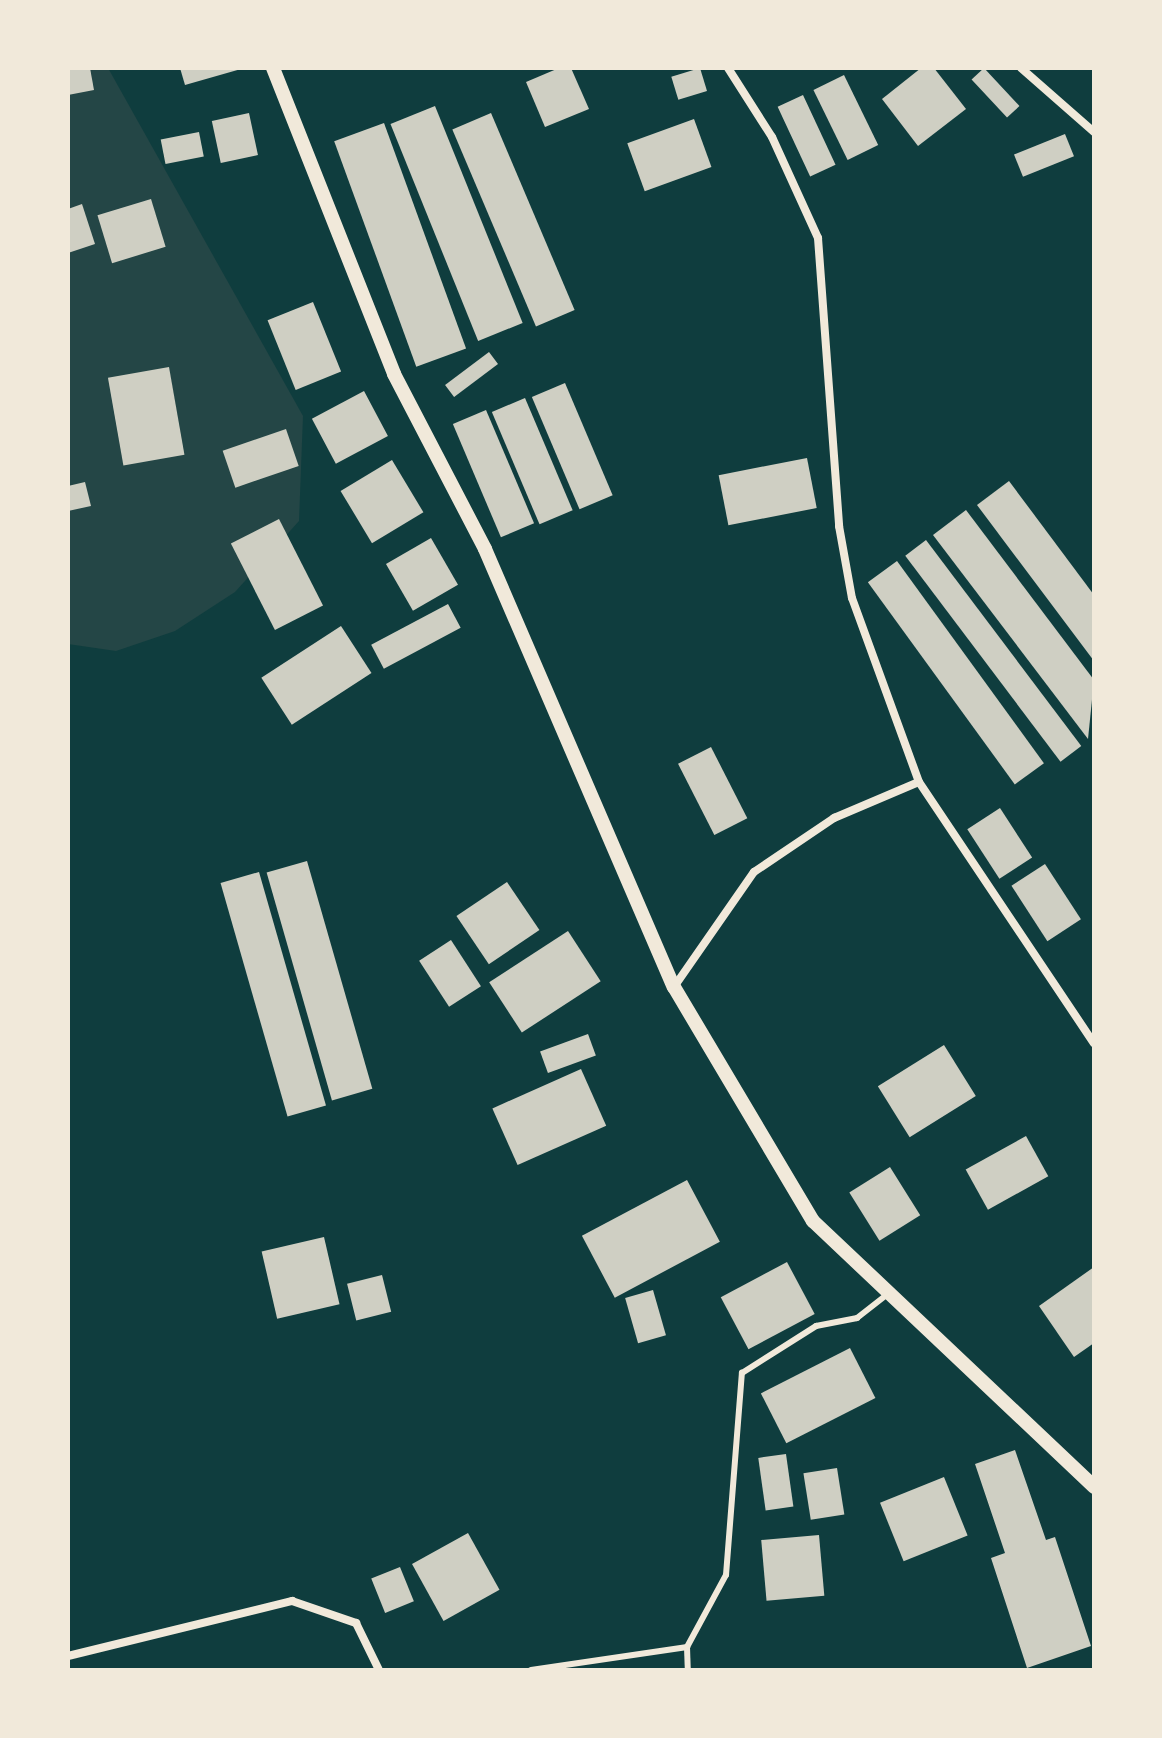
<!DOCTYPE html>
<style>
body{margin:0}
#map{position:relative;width:1162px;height:1738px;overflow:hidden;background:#0f3d3e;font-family:Arial,sans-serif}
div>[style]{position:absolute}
.green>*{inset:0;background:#244646}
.building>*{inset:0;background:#cfcfc3;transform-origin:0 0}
.service>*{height:6px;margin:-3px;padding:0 3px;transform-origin:3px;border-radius:3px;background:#f1e9da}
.minor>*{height:8px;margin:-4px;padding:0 4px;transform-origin:4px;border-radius:4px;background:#f1e9da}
.tertiary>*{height:14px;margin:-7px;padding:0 7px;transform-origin:7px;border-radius:7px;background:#f1e9da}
span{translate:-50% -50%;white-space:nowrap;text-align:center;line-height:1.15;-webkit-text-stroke:8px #f1e9da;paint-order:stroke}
.frame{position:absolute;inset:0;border:70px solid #f1e9da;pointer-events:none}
</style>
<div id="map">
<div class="green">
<div style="clip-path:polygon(68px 68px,108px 68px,303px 416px,299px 521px,235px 592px,175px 631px,116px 651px,68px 644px)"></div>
</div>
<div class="building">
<div style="clip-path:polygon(68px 68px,90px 68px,94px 90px,68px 95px)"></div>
<div style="clip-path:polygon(180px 68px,241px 68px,241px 69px,185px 85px)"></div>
<div style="clip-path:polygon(559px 68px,571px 68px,589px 109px,545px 127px,526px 82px)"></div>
<div style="left:700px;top:68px;width:24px;height:30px;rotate:73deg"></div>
<div style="clip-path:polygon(921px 68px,934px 68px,966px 109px,918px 146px,882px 99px)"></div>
<div style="left:984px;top:68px;width:52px;height:17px;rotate:47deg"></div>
<div style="left:844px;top:75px;width:78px;height:34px;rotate:64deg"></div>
<div style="left:803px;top:95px;width:77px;height:28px;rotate:65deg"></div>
<div style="left:435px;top:106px;width:234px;height:48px;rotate:68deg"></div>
<div style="left:249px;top:113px;width:43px;height:38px;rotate:78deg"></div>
<div style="left:491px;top:113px;width:214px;height:42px;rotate:67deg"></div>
<div style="left:694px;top:119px;width:51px;height:71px;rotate:70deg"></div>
<div style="left:384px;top:123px;width:240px;height:53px;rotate:70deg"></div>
<div style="left:199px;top:132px;width:25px;height:39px;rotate:79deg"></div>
<div style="left:1065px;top:134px;width:24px;height:55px;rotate:68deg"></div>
<div style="left:151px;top:199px;width:50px;height:56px;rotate:73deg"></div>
<div style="clip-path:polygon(82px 204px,95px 244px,68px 253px,68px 209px)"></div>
<div style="left:313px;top:302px;width:75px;height:49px;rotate:68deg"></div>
<div style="left:489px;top:352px;width:15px;height:55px;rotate:53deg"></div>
<div style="left:169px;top:367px;width:89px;height:62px;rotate:80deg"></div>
<div style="left:565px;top:383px;width:122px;height:36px;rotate:67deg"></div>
<div style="left:364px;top:391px;width:51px;height:59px;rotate:62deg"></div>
<div style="left:525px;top:398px;width:122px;height:36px;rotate:67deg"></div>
<div style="left:486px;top:410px;width:123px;height:36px;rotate:67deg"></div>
<div style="left:286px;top:429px;width:39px;height:67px;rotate:71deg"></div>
<div style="left:807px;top:458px;width:51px;height:90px;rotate:79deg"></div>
<div style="left:392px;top:460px;width:61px;height:60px;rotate:59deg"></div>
<div style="clip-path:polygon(1009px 481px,1094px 595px,1094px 661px,977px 505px)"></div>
<div style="clip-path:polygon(85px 482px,91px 506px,68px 511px,68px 486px)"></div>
<div style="clip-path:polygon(966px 510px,1094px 680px,1088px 739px,933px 535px)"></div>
<div style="left:279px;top:519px;width:97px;height:54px;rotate:63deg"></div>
<div style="left:431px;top:538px;width:54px;height:52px;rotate:60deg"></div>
<div style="left:926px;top:540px;width:258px;height:26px;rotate:53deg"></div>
<div style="left:897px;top:561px;width:250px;height:36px;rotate:54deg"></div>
<div style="left:448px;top:604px;width:27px;height:87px;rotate:62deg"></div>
<div style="left:341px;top:626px;width:56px;height:95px;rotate:57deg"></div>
<div style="left:711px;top:747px;width:80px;height:37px;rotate:63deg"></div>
<div style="left:1000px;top:808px;width:59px;height:39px;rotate:57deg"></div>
<div style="left:307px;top:861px;width:237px;height:42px;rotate:74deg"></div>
<div style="left:1045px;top:864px;width:66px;height:40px;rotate:57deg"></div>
<div style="left:259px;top:872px;width:243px;height:40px;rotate:74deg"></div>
<div style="left:507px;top:882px;width:58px;height:61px;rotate:56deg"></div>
<div style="left:568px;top:931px;width:60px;height:94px;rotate:57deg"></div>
<div style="left:451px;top:940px;width:55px;height:38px;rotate:57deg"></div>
<div style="left:588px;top:1034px;width:23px;height:51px;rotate:70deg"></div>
<div style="left:944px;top:1045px;width:60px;height:78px;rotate:58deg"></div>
<div style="left:581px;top:1069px;width:62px;height:97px;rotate:66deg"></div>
<div style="left:1026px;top:1136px;width:46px;height:69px;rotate:61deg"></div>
<div style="left:890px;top:1167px;width:57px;height:48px;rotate:58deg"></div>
<div style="left:687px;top:1180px;width:70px;height:119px;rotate:62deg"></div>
<div style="left:324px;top:1237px;width:69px;height:64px;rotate:77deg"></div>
<div style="left:787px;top:1262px;width:59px;height:75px;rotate:62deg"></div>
<div style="clip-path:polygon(1094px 1267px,1094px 1343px,1074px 1357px,1039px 1306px)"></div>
<div style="left:382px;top:1275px;width:38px;height:36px;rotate:76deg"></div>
<div style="left:653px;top:1290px;width:47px;height:29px;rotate:74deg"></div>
<div style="left:850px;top:1348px;width:56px;height:100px;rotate:63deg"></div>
<div style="clip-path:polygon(1015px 1450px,1046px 1540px,1055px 1537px,1091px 1646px,1027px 1668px,991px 1558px,1005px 1553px,975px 1464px)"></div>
<div style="left:786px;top:1454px;width:53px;height:28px;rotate:82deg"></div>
<div style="left:837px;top:1468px;width:47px;height:34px;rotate:81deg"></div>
<div style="left:944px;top:1477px;width:63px;height:69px;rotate:68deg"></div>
<div style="left:468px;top:1533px;width:65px;height:64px;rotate:61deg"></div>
<div style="left:819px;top:1535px;width:61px;height:58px;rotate:85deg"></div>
<div style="left:400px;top:1567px;width:37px;height:31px;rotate:68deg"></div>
</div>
<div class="service">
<div style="left:687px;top:1647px;width:23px;rotate:88deg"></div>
<div style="left:531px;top:1670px;width:158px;rotate:-8.4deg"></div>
<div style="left:687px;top:1647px;width:82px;rotate:-61.6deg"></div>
<div style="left:726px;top:1575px;width:203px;rotate:-85.5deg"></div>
<div style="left:742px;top:1373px;width:88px;rotate:-32.4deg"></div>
<div style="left:816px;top:1326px;width:42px;rotate:-11deg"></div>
<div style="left:857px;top:1318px;width:41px;rotate:-38deg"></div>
</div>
<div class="minor">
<div style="left:728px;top:68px;width:82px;rotate:57.5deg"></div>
<div style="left:772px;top:137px;width:111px;rotate:65.5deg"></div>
<div style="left:818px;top:238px;width:289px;rotate:85.8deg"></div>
<div style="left:839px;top:526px;width:73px;rotate:79.8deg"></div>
<div style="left:852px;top:598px;width:196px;rotate:70deg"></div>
<div style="left:919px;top:782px;width:314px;rotate:56.2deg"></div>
<div style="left:1021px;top:68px;width:97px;rotate:41.2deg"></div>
<div style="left:674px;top:987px;width:140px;rotate:-55.2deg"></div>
<div style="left:754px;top:872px;width:97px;rotate:-34deg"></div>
<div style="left:834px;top:818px;width:92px;rotate:-23deg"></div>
<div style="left:68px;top:1656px;width:231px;rotate:-13.8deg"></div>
<div style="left:292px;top:1601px;width:68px;rotate:19deg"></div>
<div style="left:356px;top:1623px;width:52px;rotate:63.9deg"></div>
</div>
<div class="tertiary">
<div style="left:273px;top:68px;width:329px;rotate:68.4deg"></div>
<div style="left:394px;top:374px;width:197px;rotate:62.5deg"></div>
<div style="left:485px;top:549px;width:477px;rotate:66.7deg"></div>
<div style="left:674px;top:987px;width:272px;rotate:59.3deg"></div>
<div style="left:813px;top:1221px;width:387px;rotate:43.4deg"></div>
</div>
<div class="frame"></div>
</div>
